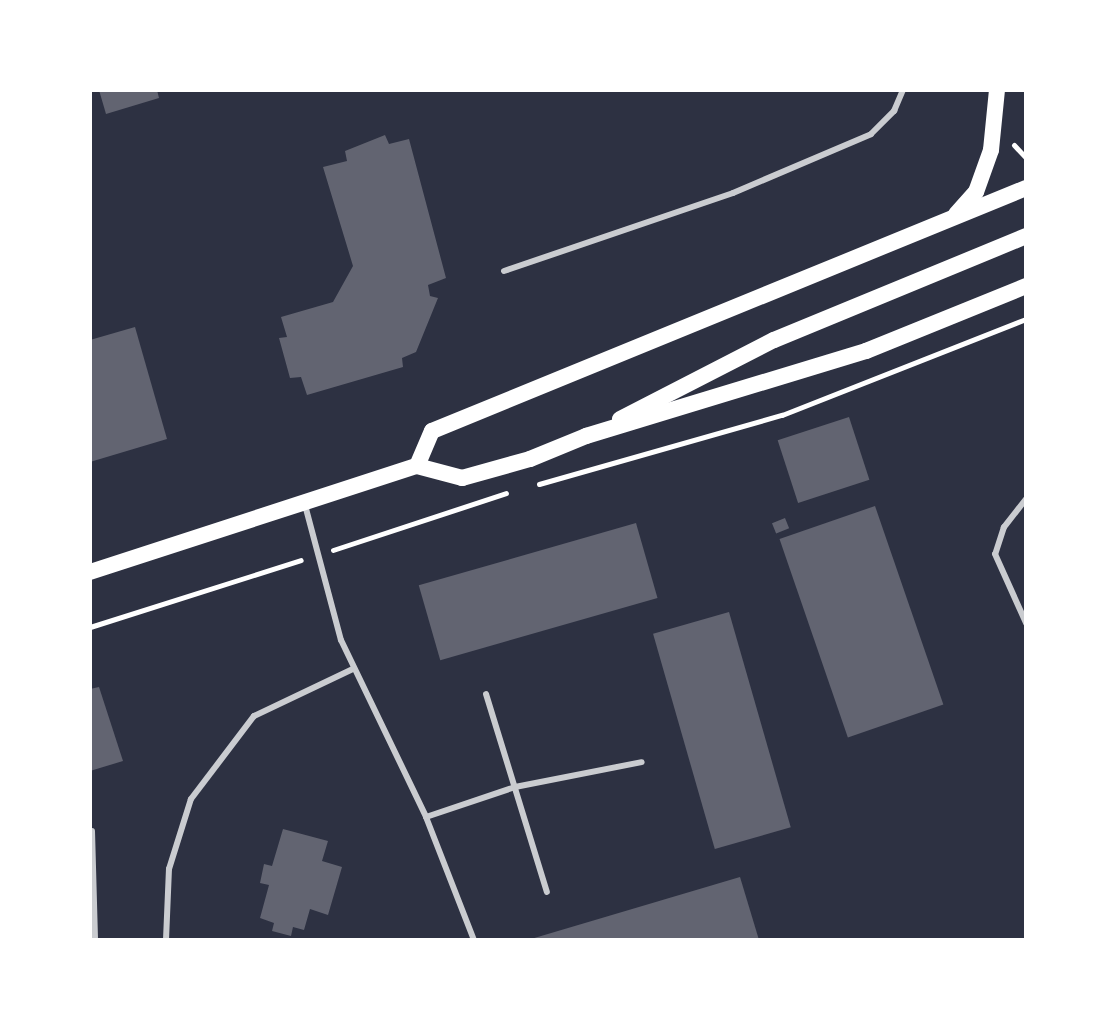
<!DOCTYPE html>
<style>
body{margin:0}
#map{position:relative;width:1116px;height:1030px;overflow:hidden;background:#2d3142;font-family:"Public Sans",sans-serif}
div>[style]{position:absolute}
.building>*{inset:0;background:#626471;transform-origin:0 0}
.path>*{height:5px;margin:-2.5px;padding:0 2.5px;transform-origin:2.5px;border-radius:2.5px;background:#fff}
.service>*{height:6px;margin:-3px;padding:0 3px;transform-origin:3px;border-radius:3px;background:#caccd0}
.secondary>*{height:16px;margin:-8px;padding:0 8px;transform-origin:8px;border-radius:8px;background:#fff}
span{translate:-50% -50%;white-space:nowrap;text-align:center;line-height:1.15;-webkit-text-stroke:8px #fff;paint-order:stroke}
.frame{position:absolute;inset:0;border:92px solid #fff;pointer-events:none}
</style>
<div id="map">
<div class="building">
<div style="clip-path:polygon(99px 90px,157px 90px,159px 98px,106px 114px)"></div>
<div style="clip-path:polygon(385px 135px,389px 144px,409px 139px,446px 278px,428px 285px,430px 296px,438px 298px,416px 352px,402px 358px,403px 367px,307px 395px,301px 377px,290px 378px,279px 338px,287px 337px,281px 317px,333px 302px,353px 266px,323px 167px,347px 161px,345px 151px)"></div>
<div style="clip-path:polygon(135px 327px,167px 439px,90px 462px,90px 340px)"></div>
<div style="left:849px;top:417px;width:66px;height:75px;rotate:72deg"></div>
<div style="left:875px;top:506px;width:210px;height:101px;rotate:71deg"></div>
<div style="left:785px;top:518px;width:11px;height:14px;rotate:68deg"></div>
<div style="left:636px;top:523px;width:78px;height:226px;rotate:74deg"></div>
<div style="left:729px;top:612px;width:224px;height:79px;rotate:74deg"></div>
<div style="clip-path:polygon(99px 687px,123px 761px,90px 771px,90px 689px)"></div>
<div style="clip-path:polygon(283px 829px,328px 841px,322px 861px,342px 867px,328px 915px,310px 909px,304px 930px,293px 927px,291px 936px,272px 931px,274px 923px,260px 918px,269px 885px,260px 883px,264px 864px,272px 866px)"></div>
<div style="clip-path:polygon(740px 877px,759px 940px,531px 940px,531px 939px)"></div>
</div>
<div class="path">
<div style="left:1014px;top:145px;width:18px;rotate:47deg"></div>
<div style="left:539px;top:484px;width:253px;rotate:-15.9deg"></div>
<div style="left:782px;top:415px;width:262px;rotate:-21.5deg"></div>
<div style="left:333px;top:550px;width:182px;rotate:-18.2deg"></div>
<div style="left:90px;top:627px;width:221px;rotate:-17.6deg"></div>
</div>
<div class="service">
<div style="left:504px;top:271px;width:242px;rotate:-18.8deg"></div>
<div style="left:733px;top:193px;width:150px;rotate:-23.1deg"></div>
<div style="left:871px;top:134px;width:33px;rotate:-45deg"></div>
<div style="left:894px;top:111px;width:23px;rotate:-67deg"></div>
<div style="left:1026px;top:499px;width:36px;rotate:128deg"></div>
<div style="left:1004px;top:527px;width:28px;rotate:108deg"></div>
<div style="left:995px;top:554px;width:76px;rotate:65.8deg"></div>
<div style="left:305px;top:505px;width:140px;rotate:75.1deg"></div>
<div style="left:341px;top:640px;width:196px;rotate:64.3deg"></div>
<div style="left:426px;top:817px;width:132px;rotate:68.7deg"></div>
<div style="left:486px;top:694px;width:207px;rotate:72.9deg"></div>
<div style="left:426px;top:817px;width:94px;rotate:-18.6deg"></div>
<div style="left:515px;top:787px;width:129px;rotate:-11.1deg"></div>
<div style="left:92px;top:831px;width:109px;rotate:88.4deg"></div>
<div style="left:166px;top:940px;width:71px;rotate:-87.6deg"></div>
<div style="left:169px;top:869px;width:73px;rotate:-72.6deg"></div>
<div style="left:191px;top:799px;width:104px;rotate:-52.8deg"></div>
<div style="left:254px;top:716px;width:110px;rotate:-25.4deg"></div>
</div>
<div class="secondary">
<div style="left:956px;top:214px;width:30px;rotate:-48deg"></div>
<div style="left:976px;top:192px;width:45px;rotate:-70.3deg"></div>
<div style="left:991px;top:150px;width:60px;rotate:-84.3deg"></div>
<div style="left:620px;top:419px;width:173px;rotate:-27.2deg"></div>
<div style="left:774px;top:340px;width:273px;rotate:-22.4deg"></div>
<div style="left:417px;top:466px;width:38px;rotate:-67deg"></div>
<div style="left:432px;top:431px;width:642px;rotate:-22.25deg"></div>
<div style="left:90px;top:572px;width:344px;rotate:-18deg"></div>
<div style="left:417px;top:466px;width:47px;rotate:14.9deg"></div>
<div style="left:462px;top:478px;width:71px;rotate:-15.6deg"></div>
<div style="left:530px;top:459px;width:61px;rotate:-22.3deg"></div>
<div style="left:586px;top:436px;width:293px;rotate:-16.9deg"></div>
<div style="left:866px;top:351px;width:173px;rotate:-22.1deg"></div>
</div>
<div class="frame"></div>
</div>
